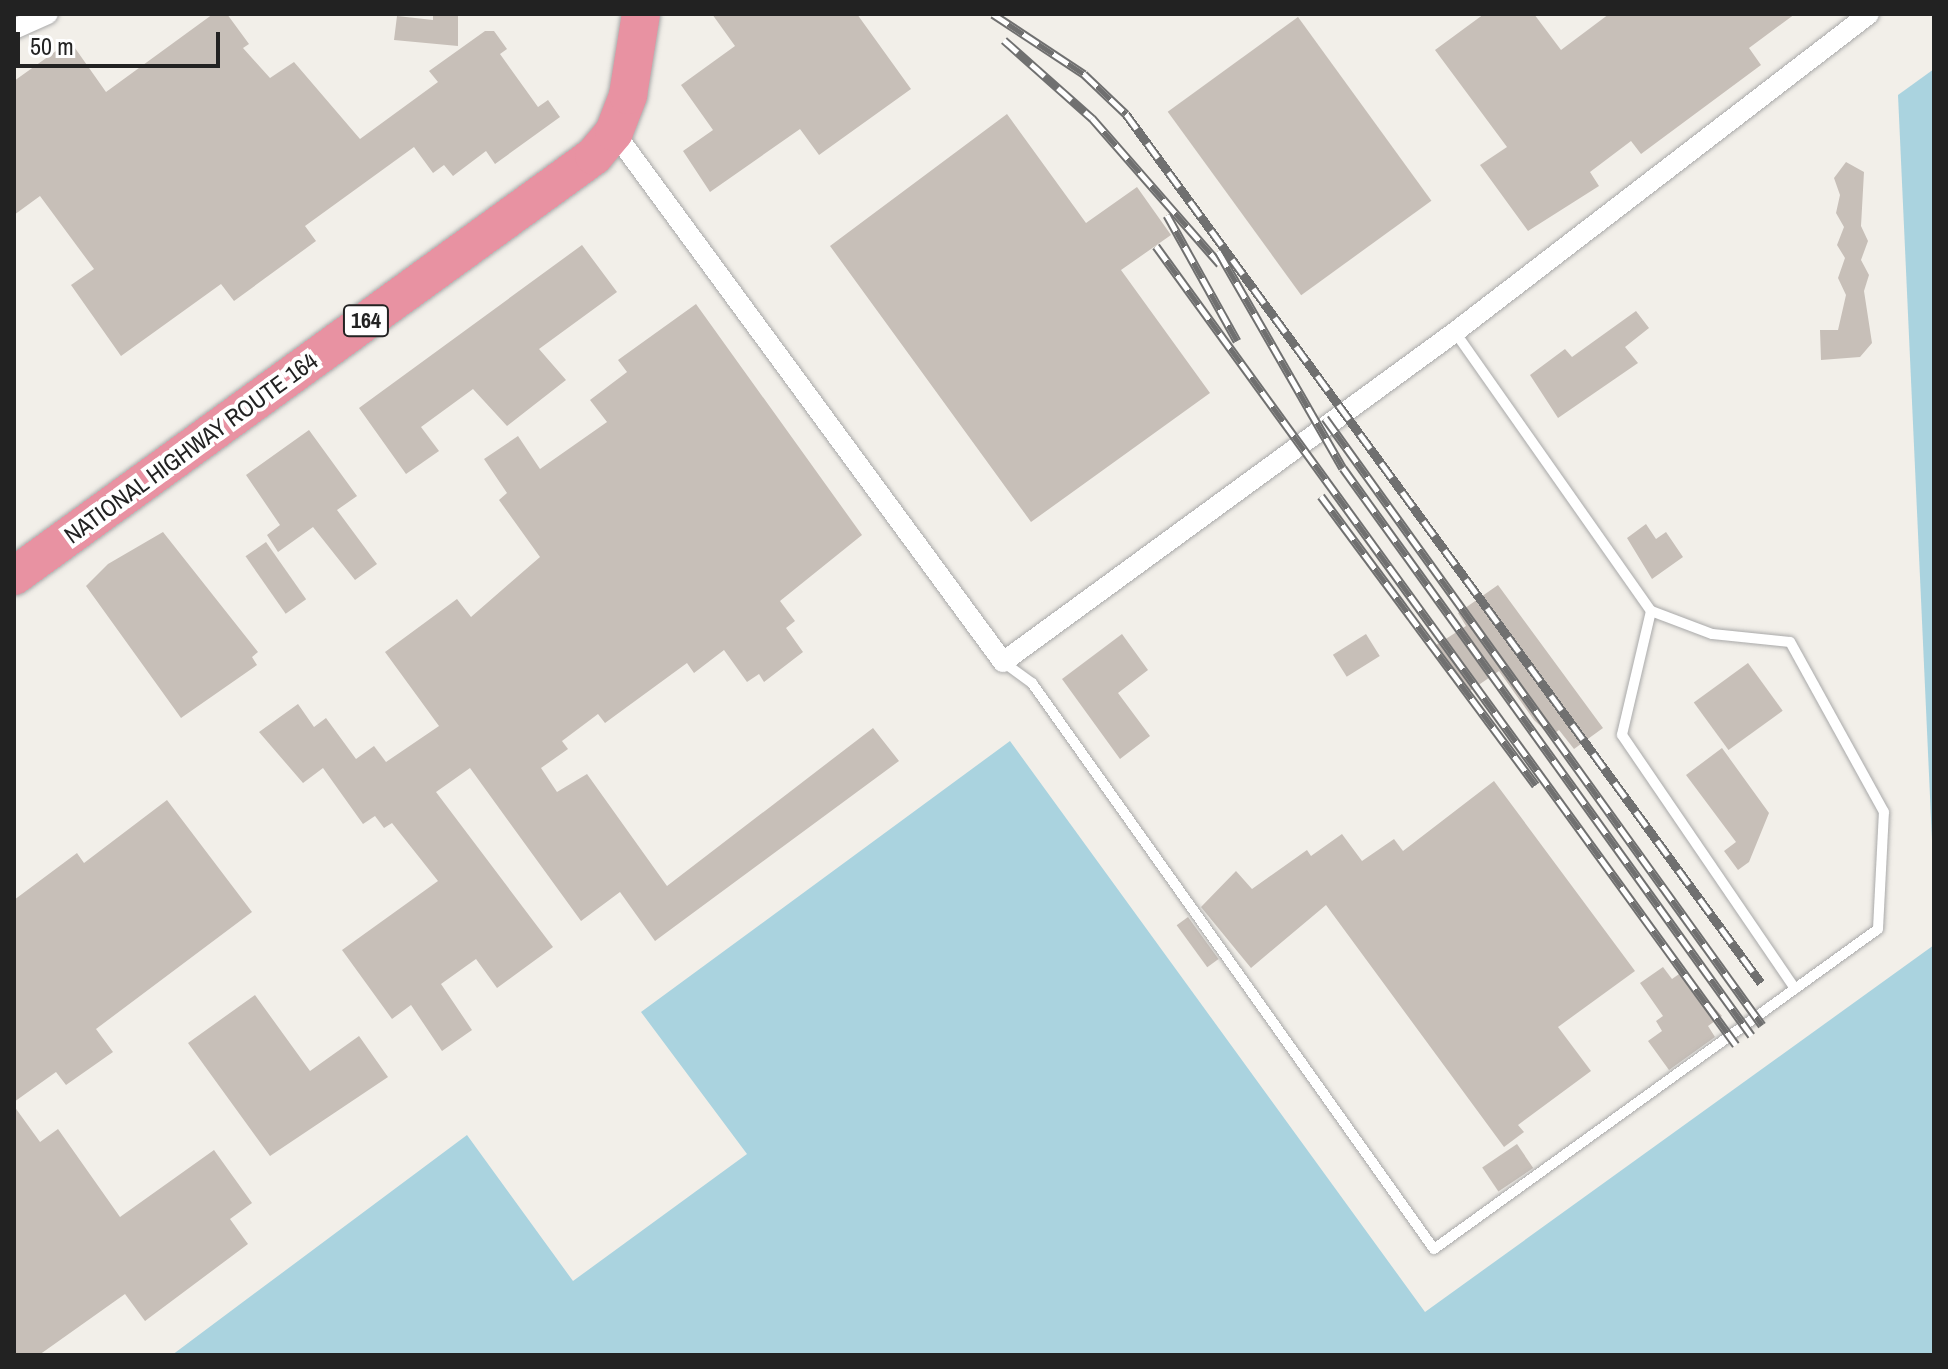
<!DOCTYPE html>
<style>
body{margin:0}
#map{position:relative;width:1948px;height:1369px;overflow:hidden;background:#f2efe9;font-family:"Archivo Narrow",sans-serif}
div>[style]{position:absolute}
.water>*{inset:0;background:#aad3df}
.building>*{inset:0;background:#c7bfb8;transform-origin:0 0}
.roads{filter:drop-shadow(0 0 2px #a9a9a9) drop-shadow(0 0 2px #a9a9a9)}
.lane>*{height:10px;margin:-5px;padding:0 5px;transform-origin:5px;border-radius:5px;background:#fff}
.street>*{height:20px;margin:-10px;padding:0 10px;transform-origin:10px;border-radius:10px;background:#fff}
.highway>*{height:38px;margin:-19px;padding:0 19px;transform-origin:19px;border-radius:19px;background:#e892a2}
.rail>*{height:9px;margin-top:-4.5px;transform-origin:0;background:repeating-linear-gradient(90deg,#fff 0 18px,#707070 0 36px);box-sizing:border-box;border-block:2px solid #707070}
span{translate:-50% -50%;white-space:nowrap;text-align:center;line-height:1.15;-webkit-text-stroke:8px #fff;paint-order:stroke}
.shield-label span{padding:2px 6px;background:#fff;border:2px solid;border-radius:6px;-webkit-text-stroke-width:0}
.shield-label{font-size:22px;color:#222;font-weight:700}
.street-label{font-size:24px;color:#222}
.frame{position:absolute;inset:0;border:16px solid #222;pointer-events:none}
.scale{position:absolute;left:16px;top:32px;width:204px;height:36px;box-sizing:border-box;border:4px solid #222;border-top:0;padding-left:10px;font-size:24px;line-height:28px;white-space:nowrap;color:#222;-webkit-text-stroke:6px #fff;paint-order:stroke}
</style>
<div id="map">
<div class="water">
<div style="clip-path:polygon(1934px 69px,1934px 884px,1898px 95px)"></div>
<div style="clip-path:polygon(1010px 741px,1425px 1312px,1934px 945px,1934px 1355px,172px 1355px,467px 1135px,573px 1281px,747px 1154px,641px 1012px)"></div>
</div>
<div class="building">
<div style="clip-path:polygon(213px 14px,227px 14px,249px 44px,243px 48px,270px 78px,294px 62px,360px 139px,438px 82px,429px 71px,485px 31px,494px 31px,507px 49px,500px 54px,538px 107px,548px 100px,560px 117px,495px 164px,486px 151px,453px 176px,444px 165px,433px 173px,414px 147px,305px 226px,316px 241px,234px 301px,221px 284px,121px 356px,71px 285px,94px 269px,40px 196px,14px 215px,14px 81px,70px 41px,106px 92px)"></div>
<div style="clip-path:polygon(433px 14px,458px 14px,458px 46px,394px 40px,397px 16px,433px 20px)"></div>
<div style="clip-path:polygon(712px 14px,857px 14px,911px 89px,819px 155px,800px 129px,710px 192px,683px 151px,713px 130px,681px 85px,735px 46px)"></div>
<div style="clip-path:polygon(1484px 14px,1534px 14px,1561px 50px,1609px 14px,1795px 14px,1749px 48px,1761px 65px,1641px 154px,1631px 141px,1590px 172px,1599px 186px,1528px 231px,1480px 165px,1507px 147px,1435px 50px)"></div>
<div style="left:1298px;top:17px;width:227px;height:161px;rotate:54deg"></div>
<div style="clip-path:polygon(1007px 114px,1086px 223px,1137px 187px,1171px 235px,1121px 270px,1210px 393px,1031px 522px,830px 246px)"></div>
<div style="clip-path:polygon(1846px 162px,1864px 172px,1861px 226px,1868px 241px,1861px 260px,1869px 275px,1864px 291px,1872px 343px,1860px 357px,1821px 360px,1820px 330px,1838px 330px,1846px 295px,1838px 278px,1845px 258px,1837px 245px,1844px 227px,1836px 213px,1840px 195px,1834px 178px)"></div>
<div style="clip-path:polygon(582px 245px,617px 292px,539px 349px,566px 380px,507px 426px,473px 389px,421px 427px,439px 451px,406px 474px,359px 408px)"></div>
<div style="clip-path:polygon(696px 304px,862px 535px,780px 601px,795px 621px,786px 628px,803px 652px,764px 682px,759px 674px,747px 682px,724px 650px,694px 673px,687px 663px,605px 723px,598px 714px,562px 741px,568px 749px,541px 768px,557px 792px,587px 774px,667px 886px,873px 728px,899px 761px,655px 941px,620px 892px,581px 921px,470px 768px,436px 792px,553px 947px,497px 988px,476px 959px,441px 984px,472px 1030px,442px 1051px,411px 1005px,392px 1019px,342px 950px,438px 881px,392px 823px,384px 828px,375px 816px,363px 824px,323px 768px,303px 783px,259px 732px,298px 704px,314px 727px,326px 718px,356px 759px,374px 746px,386px 762px,439px 726px,385px 652px,457px 599px,471px 617px,540px 557px,499px 500px,507px 493px,484px 459px,518px 436px,540px 469px,607px 422px,590px 400px,627px 372px,618px 360px)"></div>
<div style="clip-path:polygon(1636px 311px,1649px 328px,1625px 347px,1638px 363px,1558px 418px,1530px 375px,1565px 349px,1572px 357px)"></div>
<div style="clip-path:polygon(309px 430px,357px 496px,337px 510px,377px 564px,355px 580px,313px 527px,278px 552px,267px 535px,280px 525px,246px 475px)"></div>
<div style="clip-path:polygon(1646px 524px,1656px 539px,1666px 532px,1683px 557px,1652px 579px,1627px 538px)"></div>
<div style="clip-path:polygon(163px 532px,258px 652px,252px 657px,257px 665px,181px 718px,86px 586px,108px 564px)"></div>
<div style="left:266px;top:542px;width:70px;height:25px;rotate:55deg"></div>
<div style="clip-path:polygon(1498px 585px,1603px 728px,1574px 749px,1559px 730px,1551px 736px,1534px 720px,1499px 671px,1464px 695px,1430px 649px,1466px 626px,1458px 613px)"></div>
<div style="clip-path:polygon(1122px 634px,1148px 670px,1118px 693px,1150px 736px,1120px 759px,1062px 679px)"></div>
<div style="left:1366px;top:634px;width:26px;height:39px;rotate:58deg"></div>
<div style="left:1748px;top:663px;width:59px;height:67px;rotate:54deg"></div>
<div style="clip-path:polygon(1722px 748px,1769px 813px,1749px 862px,1738px 870px,1724px 851px,1736px 842px,1686px 775px)"></div>
<div style="clip-path:polygon(1494px 781px,1635px 971px,1558px 1027px,1591px 1071px,1518px 1125px,1524px 1132px,1504px 1147px,1326px 905px,1251px 968px,1201px 907px,1236px 871px,1252px 889px,1307px 850px,1311px 856px,1342px 834px,1362px 861px,1394px 839px,1403px 851px)"></div>
<div style="clip-path:polygon(167px 800px,252px 912px,96px 1029px,113px 1052px,66px 1085px,56px 1072px,14px 1102px,14px 900px,77px 853px,84px 863px)"></div>
<div style="left:1188px;top:917px;width:52px;height:14px;rotate:54deg"></div>
<div style="clip-path:polygon(1663px 967px,1672px 979px,1682px 972px,1722px 1016px,1708px 1026px,1715px 1037px,1669px 1070px,1648px 1041px,1662px 1031px,1656px 1021px,1663px 1016px,1640px 983px)"></div>
<div style="clip-path:polygon(255px 995px,310px 1071px,359px 1036px,388px 1077px,270px 1156px,188px 1043px)"></div>
<div style="clip-path:polygon(14px 1106px,40px 1142px,58px 1129px,120px 1217px,214px 1150px,252px 1203px,230px 1219px,248px 1244px,145px 1321px,125px 1294px,39px 1355px,14px 1355px)"></div>
<div style="left:1517px;top:1144px;width:29px;height:42px;rotate:56deg"></div>
</div>
<div class="roads">
<div class="lane">
<div style="left:1651px;top:611px;width:127px;rotate:103.2deg"></div>
<div style="left:1622px;top:735px;width:307px;rotate:55.7deg"></div>
<div style="left:1003px;top:662px;width:36px;rotate:36deg"></div>
<div style="left:1032px;top:683px;width:694px;rotate:54.62deg"></div>
<div style="left:1434px;top:1249px;width:547px;rotate:-35.78deg"></div>
<div style="left:1878px;top:929px;width:117px;rotate:-87.1deg"></div>
<div style="left:1884px;top:812px;width:194px;rotate:-118.9deg"></div>
<div style="left:1790px;top:642px;width:78px;rotate:-174.1deg"></div>
<div style="left:1712px;top:634px;width:65px;rotate:-159.3deg"></div>
<div style="left:1651px;top:611px;width:341px;rotate:-125.1deg"></div>
</div>
<div class="street">
<div style="left:14px;top:29px;width:37px;rotate:-24deg"></div>
<div style="left:614px;top:132px;width:657px;rotate:53.72deg"></div>
<div style="left:1003px;top:662px;width:560px;rotate:-36.13deg"></div>
<div style="left:1455px;top:332px;width:522px;rotate:-37.53deg"></div>
</div>
<div class="highway">
<div style="left:14px;top:576px;width:716px;rotate:-35.91deg"></div>
<div style="left:594px;top:156px;width:31px;rotate:-50deg"></div>
<div style="left:614px;top:132px;width:40px;rotate:-69deg"></div>
<div style="left:628px;top:95px;width:82px;rotate:-80.9deg"></div>
</div>
</div>
<div class="rail">
<div style="left:993px;top:14px;width:109px;rotate:33.4deg"></div>
<div style="left:1084px;top:74px;width:58px;rotate:43.6deg"></div>
<div style="left:1126px;top:114px;width:1076px;rotate:53.84deg"></div>
<div style="left:1004px;top:40px;width:118px;rotate:41.6deg"></div>
<div style="left:1092px;top:118px;width:194px;rotate:48.8deg"></div>
<div style="left:1167px;top:215px;width:144px;rotate:60.9deg"></div>
<div style="left:1156px;top:246px;width:987px;rotate:54.02deg"></div>
<div style="left:1218px;top:251px;width:250px;rotate:60.1deg"></div>
<div style="left:1343px;top:468px;width:699px;rotate:54.26deg"></div>
<div style="left:1325px;top:418px;width:748px;rotate:54.25deg"></div>
<div style="left:1321px;top:496px;width:360px;rotate:53.4deg"></div>
</div>
<div class="shield-label">
<span style="left:366px;top:321px">164</span>
</div>
<div class="street-label">
<span style="left:191px;top:448px;rotate:-36deg">NATIONAL HIGHWAY ROUTE 164</span>
</div>
<div class="frame"></div>
<div class="scale">50 m</div>
</div>
